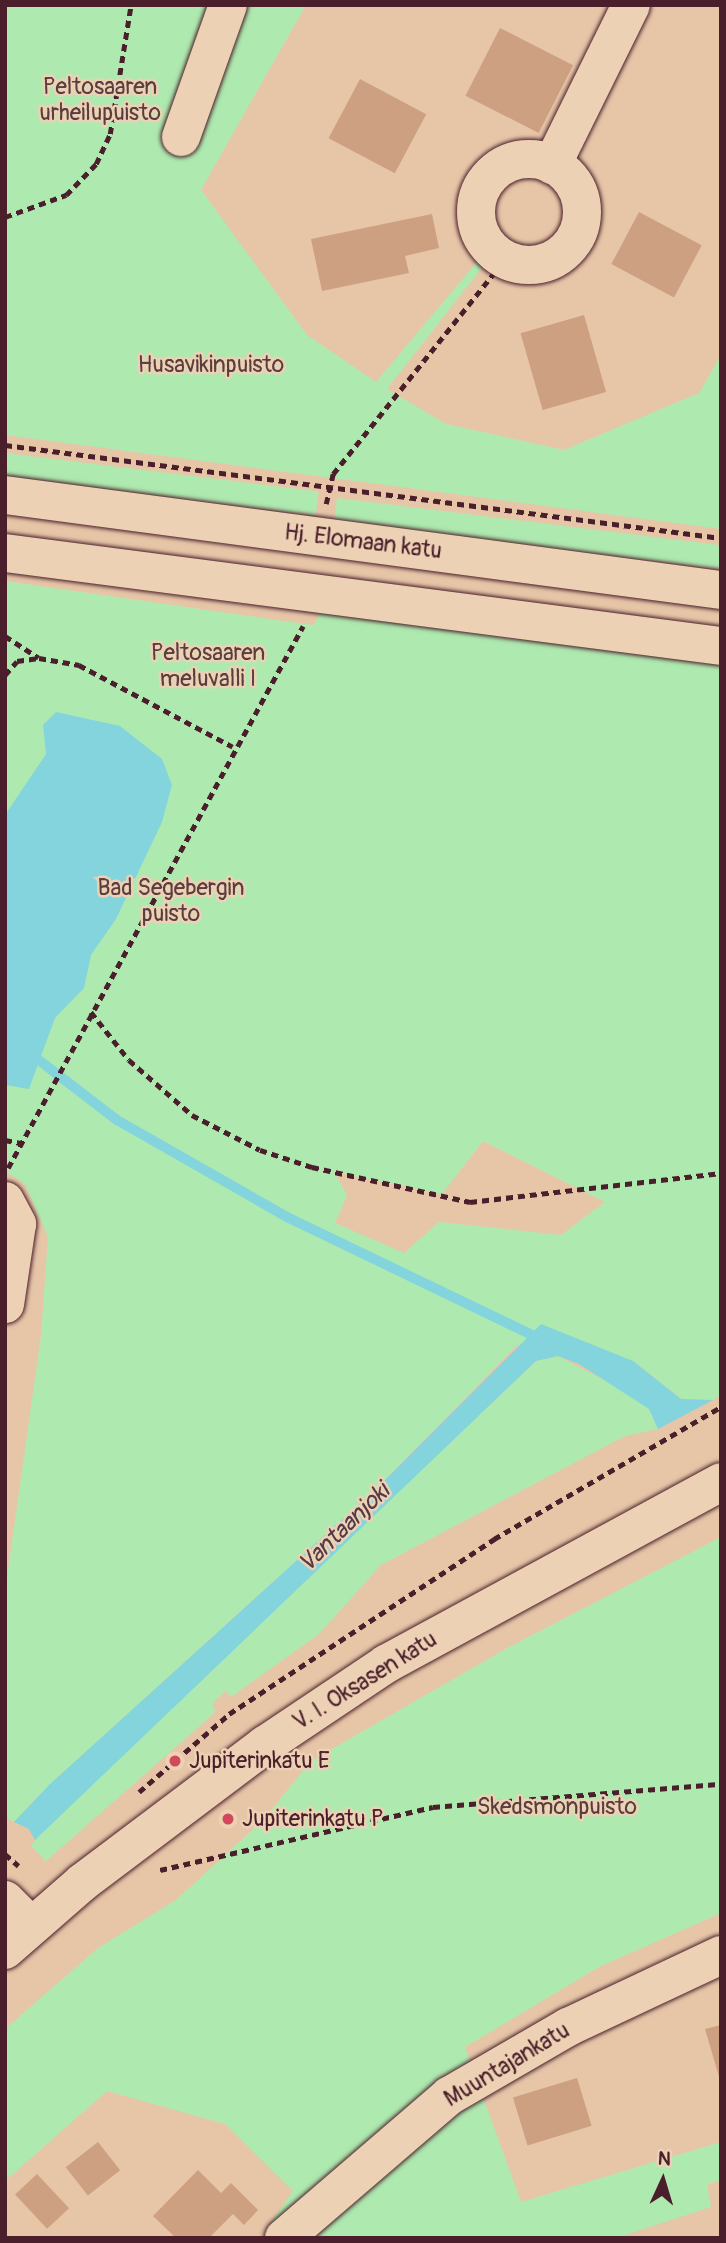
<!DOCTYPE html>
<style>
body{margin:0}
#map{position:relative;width:726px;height:2243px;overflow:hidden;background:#e7c6a8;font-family:Pangolin,sans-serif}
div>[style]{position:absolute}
.green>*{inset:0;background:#aeeab0;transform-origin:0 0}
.water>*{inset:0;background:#83d4dc}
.stream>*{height:10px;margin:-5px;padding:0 5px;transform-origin:5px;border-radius:5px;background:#83d4dc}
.building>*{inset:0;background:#cca081;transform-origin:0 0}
.path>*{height:4.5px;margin-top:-2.25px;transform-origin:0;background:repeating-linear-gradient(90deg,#4a1f2b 0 7px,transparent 0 12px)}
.roads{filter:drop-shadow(0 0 2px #4a1f2b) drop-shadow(0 0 2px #4a1f2b)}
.minor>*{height:38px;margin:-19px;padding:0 19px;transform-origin:19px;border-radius:19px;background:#edd1b4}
.minor>.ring{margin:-19px;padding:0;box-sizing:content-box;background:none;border:38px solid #edd1b4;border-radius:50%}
.dots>*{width:19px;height:19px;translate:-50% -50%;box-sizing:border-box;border:4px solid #edd1b4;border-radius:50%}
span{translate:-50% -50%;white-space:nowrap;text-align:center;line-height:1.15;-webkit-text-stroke:5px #edd1b4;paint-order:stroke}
.park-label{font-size:23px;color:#593d3f}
.street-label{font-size:23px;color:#4a1f2b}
.poi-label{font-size:23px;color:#4a1f2b}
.left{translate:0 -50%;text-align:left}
.water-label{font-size:24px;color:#533a46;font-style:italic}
.frame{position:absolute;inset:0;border:7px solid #4a1f2b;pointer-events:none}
.north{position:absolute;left:628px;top:2145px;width:70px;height:70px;-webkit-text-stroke:5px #edd1b4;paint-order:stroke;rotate:4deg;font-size:19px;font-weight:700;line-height:28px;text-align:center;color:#4a1f2b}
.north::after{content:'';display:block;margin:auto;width:24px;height:32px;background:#4a1f2b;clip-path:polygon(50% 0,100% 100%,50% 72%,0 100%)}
</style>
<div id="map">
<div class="green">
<div style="clip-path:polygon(5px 5px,306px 5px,201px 190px,307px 335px,376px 382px,482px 256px,488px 260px,387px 389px,446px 424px,564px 450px,699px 393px,721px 355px,721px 529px,5px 435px)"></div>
<div style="left:5px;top:453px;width:316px;height:24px;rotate:7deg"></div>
<div style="left:337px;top:498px;width:387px;height:24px;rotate:7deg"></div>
<div style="clip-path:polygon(evenodd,5px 581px,305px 624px,314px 625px,320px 612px,721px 665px,721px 1395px,713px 1400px,681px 1399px,633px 1361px,517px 1345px,380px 1485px,49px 1785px,14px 1822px,5px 1817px,5px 1592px,41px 1335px,48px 1237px,25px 1184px,5px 1171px,5px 581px,483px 1141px,605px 1202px,561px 1235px,439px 1222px,404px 1253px,335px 1223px,347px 1195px,334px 1172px,442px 1194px,483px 1141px)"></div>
<div style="clip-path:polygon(558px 1356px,621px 1389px,649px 1409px,658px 1429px,625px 1436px,381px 1565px,319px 1634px,231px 1697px,226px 1691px,212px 1703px,215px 1711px,211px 1716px,46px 1861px,31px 1846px,42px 1830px,536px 1361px)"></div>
<div style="clip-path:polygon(721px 1537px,721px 1913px,599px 1967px,465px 2047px,521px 2202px,721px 2142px,721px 2180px,707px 2184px,711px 2207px,616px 2238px,302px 2238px,269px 2225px,293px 2191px,225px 2124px,107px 2091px,5px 2181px,5px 2029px,98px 1948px,176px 1900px,262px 1821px,311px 1761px,509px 1647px)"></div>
</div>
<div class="water">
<div style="clip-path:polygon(56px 712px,120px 726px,162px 759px,172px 785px,162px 822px,116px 919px,91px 955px,84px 988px,55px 1018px,29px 1089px,5px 1085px,5px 815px,46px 754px,43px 725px)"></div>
<div style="clip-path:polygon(541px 1324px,633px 1361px,681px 1399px,713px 1400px,658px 1429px,649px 1409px,579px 1364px,558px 1356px,536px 1361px,35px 1840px,29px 1829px,14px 1822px,49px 1785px,380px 1485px)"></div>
</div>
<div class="stream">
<div style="left:40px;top:1061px;width:97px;rotate:37.5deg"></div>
<div style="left:117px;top:1120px;width:198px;rotate:29.7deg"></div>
<div style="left:289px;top:1218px;width:279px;rotate:25.7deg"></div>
</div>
<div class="building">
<div style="left:500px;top:28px;width:82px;height:76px;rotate:27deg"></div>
<div style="left:360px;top:79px;width:75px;height:67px;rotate:28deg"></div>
<div style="left:639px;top:212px;width:71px;height:59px;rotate:28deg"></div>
<div style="clip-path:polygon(432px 214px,439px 248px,405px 256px,409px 273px,322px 291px,311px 239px)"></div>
<div style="left:584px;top:315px;width:80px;height:66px;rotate:74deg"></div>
<div style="clip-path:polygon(721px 2025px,721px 2080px,720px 2080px,705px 2029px)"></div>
<div style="left:577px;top:2078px;width:50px;height:67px;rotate:73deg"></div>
<div style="left:98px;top:2142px;width:36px;height:41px;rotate:52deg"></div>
<div style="clip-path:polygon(198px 2170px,221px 2193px,231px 2183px,258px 2210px,244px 2225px,233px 2214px,209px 2238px,176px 2238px,153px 2216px)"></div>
<div style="left:37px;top:2174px;width:47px;height:30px;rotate:47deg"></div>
</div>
<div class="path">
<div style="left:5px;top:217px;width:65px;rotate:-19.8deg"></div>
<div style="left:66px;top:195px;width:43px;rotate:-45.9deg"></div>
<div style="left:96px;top:164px;width:33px;rotate:-65deg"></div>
<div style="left:110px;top:134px;width:131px;rotate:-80.8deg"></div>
<div style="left:5px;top:445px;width:722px;rotate:7.4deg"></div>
<div style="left:326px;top:504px;width:31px;rotate:-77deg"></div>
<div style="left:333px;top:474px;width:275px;rotate:-51.3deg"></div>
<div style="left:5px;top:636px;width:40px;rotate:32.9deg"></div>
<div style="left:5px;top:675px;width:18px;rotate:-49deg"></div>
<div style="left:17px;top:661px;width:22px;rotate:-8deg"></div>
<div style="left:39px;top:658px;width:41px;rotate:9.9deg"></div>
<div style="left:79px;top:665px;width:174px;rotate:28deg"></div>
<div style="left:91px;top:1012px;width:61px;rotate:51.6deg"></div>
<div style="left:129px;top:1060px;width:84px;rotate:41.1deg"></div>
<div style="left:192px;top:1115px;width:76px;rotate:27.2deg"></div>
<div style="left:260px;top:1150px;width:55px;rotate:18.1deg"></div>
<div style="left:312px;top:1167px;width:162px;rotate:12.5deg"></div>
<div style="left:470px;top:1202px;width:253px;rotate:-6.6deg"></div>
<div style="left:5px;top:1140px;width:16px;rotate:11deg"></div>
<div style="left:8px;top:1168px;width:617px;rotate:-61.44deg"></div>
<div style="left:139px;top:1792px;width:119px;rotate:-40.9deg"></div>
<div style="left:229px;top:1714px;width:318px;rotate:-33.4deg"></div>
<div style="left:494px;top:1539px;width:263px;rotate:-30.2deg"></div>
<div style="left:5px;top:1854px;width:18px;rotate:41deg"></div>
<div style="left:160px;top:1870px;width:280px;rotate:-13deg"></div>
<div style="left:433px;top:1807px;width:289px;rotate:-4.6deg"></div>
</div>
<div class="roads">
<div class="minor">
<div style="left:181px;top:137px;width:140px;rotate:-70.4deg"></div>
<div class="ring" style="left:476px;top:159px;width:68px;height:68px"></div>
<div style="left:552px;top:165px;width:178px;rotate:-63.7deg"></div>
<div style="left:5px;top:495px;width:722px;rotate:7.56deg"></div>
<div style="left:5px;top:553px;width:722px;rotate:7.4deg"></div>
<div style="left:5px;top:1201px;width:26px;rotate:62deg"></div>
<div style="left:17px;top:1224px;width:81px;rotate:98.5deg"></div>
<div style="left:5px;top:1900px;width:37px;rotate:45deg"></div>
<div style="left:5px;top:1950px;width:103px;rotate:-41.1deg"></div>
<div style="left:83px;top:1882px;width:228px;rotate:-37deg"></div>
<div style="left:265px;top:1745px;width:146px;rotate:-33.8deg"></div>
<div style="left:386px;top:1664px;width:381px;rotate:-28.5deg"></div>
<div style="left:284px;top:2238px;width:218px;rotate:-40.7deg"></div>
<div style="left:449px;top:2096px;width:138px;rotate:-30.1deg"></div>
<div style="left:568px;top:2027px;width:169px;rotate:-25.2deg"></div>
</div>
</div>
<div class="dots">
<div style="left:175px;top:1761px;background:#d1495b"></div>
<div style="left:228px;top:1819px;background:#d1495b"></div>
</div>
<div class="park-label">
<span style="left:100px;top:100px">Peltosaaren<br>urheilupuisto</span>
<span style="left:211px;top:365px">Husavikinpuisto</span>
<span style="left:208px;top:666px">Peltosaaren<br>meluvalli I</span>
<span style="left:171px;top:901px">Bad Segebergin<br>puisto</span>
<span style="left:557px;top:1807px">Skedsmonpuisto</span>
</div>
<div class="street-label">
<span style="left:363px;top:542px;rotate:7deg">Hj. Elomaan katu</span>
<span style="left:365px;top:1681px;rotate:-32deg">V. I. Oksasen katu</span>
<span style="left:507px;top:2065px;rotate:-31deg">Muuntajankatu</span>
</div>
<div class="poi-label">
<span class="left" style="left:189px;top:1761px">Jupiterinkatu E</span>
<span class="left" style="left:242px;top:1819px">Jupiterinkatu P</span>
</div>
<div class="water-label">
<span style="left:344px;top:1528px;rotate:-44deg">Vantaanjoki</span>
</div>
<div class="frame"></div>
<div class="north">N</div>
</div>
